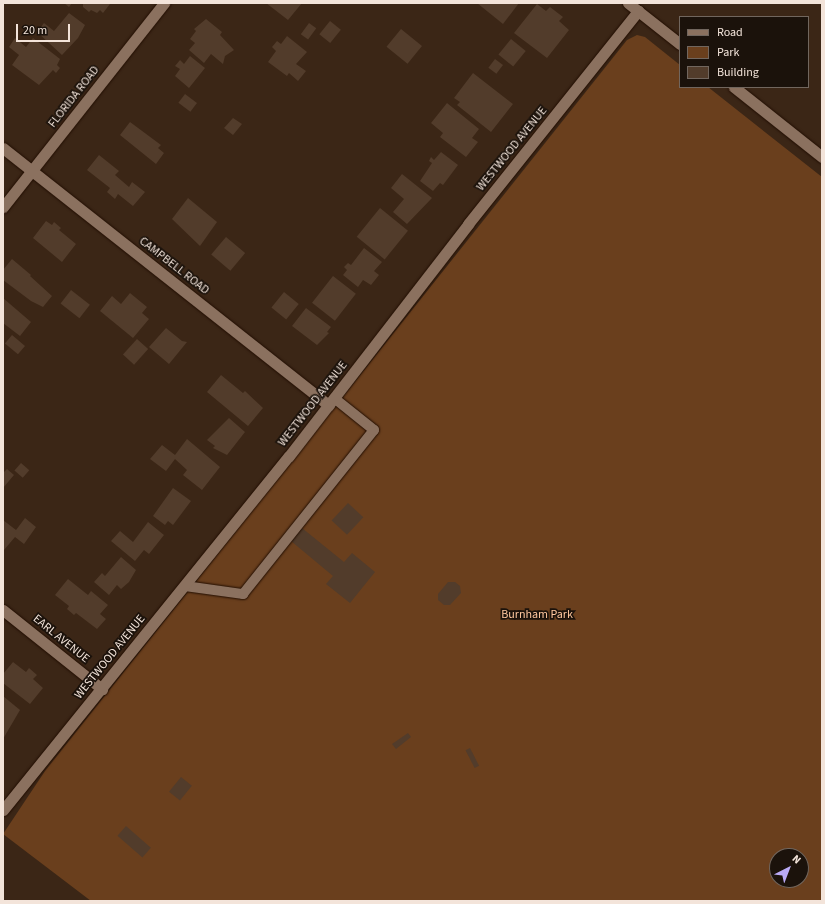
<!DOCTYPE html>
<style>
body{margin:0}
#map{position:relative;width:825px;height:904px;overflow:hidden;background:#3b2616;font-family:"Source Sans 3",sans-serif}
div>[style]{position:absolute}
.green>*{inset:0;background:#6a3f1d}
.building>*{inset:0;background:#523c2b;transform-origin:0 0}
.roads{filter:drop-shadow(0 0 1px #220e01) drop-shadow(0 0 1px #220e01)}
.service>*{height:10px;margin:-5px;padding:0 5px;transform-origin:5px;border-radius:5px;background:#8b715f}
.minor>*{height:11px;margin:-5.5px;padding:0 5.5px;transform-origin:5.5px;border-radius:5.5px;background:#8b715f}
.tertiary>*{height:11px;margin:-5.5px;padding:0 5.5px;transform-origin:5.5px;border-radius:5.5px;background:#8b715f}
span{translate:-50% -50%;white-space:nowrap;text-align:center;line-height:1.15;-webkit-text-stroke:3.5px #1b120b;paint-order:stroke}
.street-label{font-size:12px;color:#f3e4da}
.park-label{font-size:12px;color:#ffc79e}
.frame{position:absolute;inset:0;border:4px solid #f3e4da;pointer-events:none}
.legend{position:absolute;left:679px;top:16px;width:130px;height:72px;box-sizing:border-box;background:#1b120b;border:1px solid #71665e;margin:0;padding:5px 7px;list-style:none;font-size:12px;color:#f3e4da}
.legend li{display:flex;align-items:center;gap:8px;height:20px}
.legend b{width:20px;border:1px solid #71665e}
.north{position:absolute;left:769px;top:848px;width:40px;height:40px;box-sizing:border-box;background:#1b120b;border:1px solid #71665e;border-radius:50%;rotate:42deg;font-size:11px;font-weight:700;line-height:16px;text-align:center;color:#f3e4da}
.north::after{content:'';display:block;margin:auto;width:14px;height:18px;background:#baaaf6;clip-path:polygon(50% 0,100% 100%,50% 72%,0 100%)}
.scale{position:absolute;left:16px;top:24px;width:54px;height:18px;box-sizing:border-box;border:2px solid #f3e4da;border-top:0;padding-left:5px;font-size:12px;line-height:14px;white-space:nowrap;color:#f3e4da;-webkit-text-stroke:3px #1b120b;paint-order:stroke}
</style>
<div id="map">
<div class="green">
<div style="clip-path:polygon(evenodd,637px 35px,645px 37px,680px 65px,680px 87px,708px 87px,822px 177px,822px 901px,91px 901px,3px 834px,45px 771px,627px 40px,637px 35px,777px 856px,801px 856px,801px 880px,777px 880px,777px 856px)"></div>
</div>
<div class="building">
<div style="clip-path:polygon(64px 3px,72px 3px,69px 7px)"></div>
<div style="clip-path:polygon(83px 3px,109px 3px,110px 4px,103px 13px,100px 10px,97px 13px,91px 10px,89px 12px,83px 7px)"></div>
<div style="clip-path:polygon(266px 3px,302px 3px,288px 20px)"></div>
<div style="clip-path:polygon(477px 3px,519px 3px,503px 24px)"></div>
<div style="clip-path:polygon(537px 4px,546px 11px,550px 7px,563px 17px,559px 21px,569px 30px,547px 58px,514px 33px)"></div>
<div style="clip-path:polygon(69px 13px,85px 25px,78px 38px,62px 55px,37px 32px,44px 23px,54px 31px)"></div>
<div style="clip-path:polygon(206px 19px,222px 32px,220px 35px,234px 50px,225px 56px,223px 64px,211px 54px,204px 63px,189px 50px,195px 43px,190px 39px,196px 31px,194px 29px)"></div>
<div style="left:330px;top:21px;width:14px;height:17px;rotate:39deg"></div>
<div style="left:309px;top:23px;width:9px;height:14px;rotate:36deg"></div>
<div style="left:401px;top:29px;width:27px;height:23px;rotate:39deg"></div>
<div style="clip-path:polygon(287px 36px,307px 52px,296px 64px,306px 71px,298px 81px,289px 73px,287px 76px,268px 62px,276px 51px,272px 47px,277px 41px,281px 44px)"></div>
<div style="clip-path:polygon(15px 38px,26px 47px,33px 38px,60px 59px,57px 65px,60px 68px,56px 73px,53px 70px,39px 85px,12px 65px,19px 55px,9px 47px)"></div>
<div style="left:511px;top:39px;width:19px;height:20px;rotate:39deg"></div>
<div style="clip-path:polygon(190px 56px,205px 68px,189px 88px,175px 76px,180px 69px,175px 66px,180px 60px,184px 64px)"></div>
<div style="left:495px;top:59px;width:10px;height:11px;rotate:37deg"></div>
<div style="clip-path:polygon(473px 73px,513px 104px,491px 132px,457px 105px,460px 102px,454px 98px)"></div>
<div style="left:185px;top:94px;width:15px;height:11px;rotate:37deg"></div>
<div style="clip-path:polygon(447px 103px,479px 129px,472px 138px,478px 142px,466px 157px,440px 137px,443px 133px,431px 123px)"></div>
<div style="clip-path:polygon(233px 118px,242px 124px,233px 135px,224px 128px)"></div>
<div style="clip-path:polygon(130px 122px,161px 145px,158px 148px,164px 153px,156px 164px,120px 135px)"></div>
<div style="clip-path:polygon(441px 152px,458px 165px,443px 185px,440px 183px,433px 191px,420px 181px,432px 163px,429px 161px,431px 157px,434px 160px)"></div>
<div style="clip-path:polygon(99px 155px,119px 171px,115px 175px,129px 187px,132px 182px,145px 192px,133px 206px,118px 194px,115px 199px,107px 192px,110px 188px,87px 170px)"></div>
<div style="clip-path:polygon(402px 174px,432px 198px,407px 224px,393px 212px,404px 199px,391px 188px)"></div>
<div style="clip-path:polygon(188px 198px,217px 222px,200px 246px,172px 219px)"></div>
<div style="left:380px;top:208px;width:36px;height:37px;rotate:39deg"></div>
<div style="clip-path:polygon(46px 221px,52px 225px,54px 222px,61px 228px,59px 230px,76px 244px,62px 262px,33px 238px)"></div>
<div style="left:226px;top:237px;width:25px;height:23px;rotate:40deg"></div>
<div style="clip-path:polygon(364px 248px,382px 262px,374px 271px,379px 275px,371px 285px,363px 280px,358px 287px,343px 275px,347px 270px,344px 267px,348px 263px,351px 265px)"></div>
<div style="clip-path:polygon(12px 259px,31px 275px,30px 276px,52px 296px,43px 307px,31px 301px,3px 280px,3px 270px)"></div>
<div style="left:333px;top:276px;width:29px;height:34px;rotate:38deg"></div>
<div style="left:71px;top:290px;width:24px;height:17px;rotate:38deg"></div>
<div style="left:284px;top:292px;width:19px;height:20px;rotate:39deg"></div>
<div style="clip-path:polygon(130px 293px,147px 307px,142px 313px,149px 319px,133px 338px,100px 311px,112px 296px,121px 304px)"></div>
<div style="clip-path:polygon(3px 298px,31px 322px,20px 336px,3px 323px)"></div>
<div style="clip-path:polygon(306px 308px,331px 327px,327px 332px,329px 333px,317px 345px,292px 326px)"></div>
<div style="clip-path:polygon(166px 328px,182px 341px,187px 342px,169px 364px,149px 347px)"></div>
<div style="left:12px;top:335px;width:17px;height:11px;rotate:40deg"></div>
<div style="left:137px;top:339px;width:15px;height:21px;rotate:42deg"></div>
<div style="clip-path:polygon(221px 375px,243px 393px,245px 391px,263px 408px,248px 426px,207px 392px)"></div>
<div style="clip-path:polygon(229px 418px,245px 432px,227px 455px,213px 448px,215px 446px,207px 440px)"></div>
<div style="clip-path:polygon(187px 439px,220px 467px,202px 490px,183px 475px,187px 470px,175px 459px,166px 471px,150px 459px,162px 445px,175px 455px)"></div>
<div style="left:21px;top:463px;width:11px;height:10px;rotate:41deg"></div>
<div style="clip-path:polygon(7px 469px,14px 475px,3px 488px,3px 473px)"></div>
<div style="clip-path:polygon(173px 488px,191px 501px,173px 525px,168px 521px,165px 525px,153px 516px)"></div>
<div style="left:348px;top:503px;width:21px;height:24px;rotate:43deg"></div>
<div style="clip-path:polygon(25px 518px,36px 527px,24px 544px,15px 537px,4px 550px,3px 520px,16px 530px)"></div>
<div style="clip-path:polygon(148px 522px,164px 535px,149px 554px,144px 550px,135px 561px,111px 541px,120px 531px,133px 542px)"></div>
<div style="clip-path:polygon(302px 528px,344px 562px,352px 553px,375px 572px,350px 603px,326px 584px,333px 576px,291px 541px)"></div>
<div style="clip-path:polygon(121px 557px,136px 570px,129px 582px,121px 589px,117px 585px,109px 595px,94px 582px,102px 573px,105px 576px)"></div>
<div style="clip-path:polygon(68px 579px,88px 595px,91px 591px,108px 605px,100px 614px,106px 619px,97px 629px,76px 613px,74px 615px,67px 609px,69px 606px,55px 595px)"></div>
<div style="clip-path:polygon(448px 582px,455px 582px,460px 586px,461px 593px,450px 605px,444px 605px,438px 600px,438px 594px)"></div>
<div style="clip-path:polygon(13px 662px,26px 672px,29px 668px,37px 675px,33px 679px,43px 688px,30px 704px,3px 683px,3px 674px)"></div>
<div style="clip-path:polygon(3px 696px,20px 710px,3px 739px)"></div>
<div style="clip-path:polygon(408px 733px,411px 737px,396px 749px,392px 744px)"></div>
<div style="left:470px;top:748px;width:20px;height:5px;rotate:63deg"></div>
<div style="left:181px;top:777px;width:14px;height:19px;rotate:39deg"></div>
<div style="left:126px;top:826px;width:33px;height:13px;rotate:41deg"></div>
</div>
<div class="roads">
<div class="service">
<div style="left:185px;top:586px;width:59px;rotate:7.9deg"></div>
<div style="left:243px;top:594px;width:210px;rotate:-51.4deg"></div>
<div style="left:374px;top:430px;width:51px;rotate:-141.3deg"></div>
</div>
<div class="minor">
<div style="left:3px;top:148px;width:415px;rotate:38.3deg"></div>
<div style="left:3px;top:207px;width:260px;rotate:-51.7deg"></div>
<div style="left:3px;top:610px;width:127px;rotate:38.6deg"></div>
<div style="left:3px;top:810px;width:455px;rotate:-51.1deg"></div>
<div style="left:289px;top:456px;width:293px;rotate:-52.3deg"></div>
<div style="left:468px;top:224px;width:273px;rotate:-51.4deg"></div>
</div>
<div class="tertiary">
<div style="left:628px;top:3px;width:66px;rotate:38.3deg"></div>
<div style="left:734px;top:87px;width:112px;rotate:38.5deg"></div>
</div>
</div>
<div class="street-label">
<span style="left:74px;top:97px;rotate:-52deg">FLORIDA ROAD</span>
<span style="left:512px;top:149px;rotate:-51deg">WESTWOOD AVENUE</span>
<span style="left:174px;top:266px;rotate:38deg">CAMPBELL ROAD</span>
<span style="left:313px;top:404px;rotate:-52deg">WESTWOOD AVENUE</span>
<span style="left:61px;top:639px;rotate:39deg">EARL AVENUE</span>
<span style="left:110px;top:657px;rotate:-51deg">WESTWOOD AVENUE</span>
</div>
<div class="park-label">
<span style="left:537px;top:615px">Burnham Park</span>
</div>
<div class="frame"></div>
<ul class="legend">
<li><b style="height:5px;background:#8b715f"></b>Road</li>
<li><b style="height:11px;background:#6a3f1d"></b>Park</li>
<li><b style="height:11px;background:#523c2b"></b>Building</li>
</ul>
<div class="north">N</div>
<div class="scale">20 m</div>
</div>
